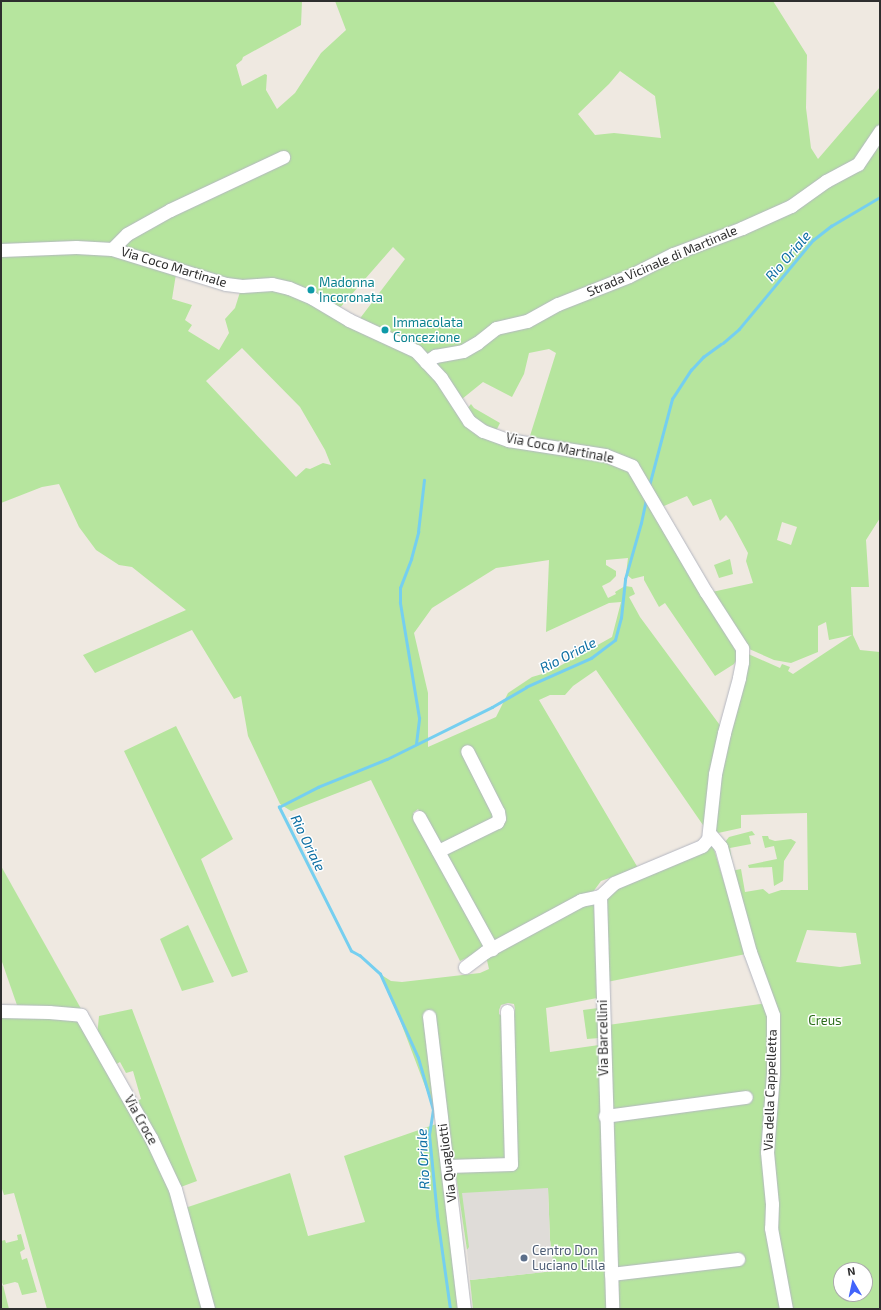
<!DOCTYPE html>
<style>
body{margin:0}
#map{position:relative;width:881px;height:1310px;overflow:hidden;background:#efe9e1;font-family:"Exo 2",sans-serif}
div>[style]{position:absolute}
.green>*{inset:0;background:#b6e59e}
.plaza>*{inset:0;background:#dfdcd8}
.stream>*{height:2.5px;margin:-1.25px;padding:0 1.25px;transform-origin:1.25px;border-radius:1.25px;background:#75cff0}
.roads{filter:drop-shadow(0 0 1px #b4b7c1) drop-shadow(0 0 1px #b4b7c1)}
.minor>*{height:13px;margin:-6.5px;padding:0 6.5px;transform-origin:6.5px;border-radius:6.5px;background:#fff}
.dots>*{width:11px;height:11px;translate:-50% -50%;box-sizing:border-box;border:2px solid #fff;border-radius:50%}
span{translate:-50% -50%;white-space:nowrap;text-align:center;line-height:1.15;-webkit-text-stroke:3px #fff;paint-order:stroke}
.street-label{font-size:13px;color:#2e2e2e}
.culture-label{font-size:13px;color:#0d838f}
.left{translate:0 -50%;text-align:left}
.park-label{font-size:13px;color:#2c6e1b}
.service-label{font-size:13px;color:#4e5e75}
.water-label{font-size:14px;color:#0d6fa3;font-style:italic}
.frame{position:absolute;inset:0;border:2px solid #2e2e2e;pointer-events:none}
.north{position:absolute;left:833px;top:1262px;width:40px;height:40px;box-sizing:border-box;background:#fff;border:1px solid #ababab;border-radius:50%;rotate:351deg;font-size:11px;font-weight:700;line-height:16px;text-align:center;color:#2e2e2e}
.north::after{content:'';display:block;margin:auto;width:14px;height:18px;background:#4264fb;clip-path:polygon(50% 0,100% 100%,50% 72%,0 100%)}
</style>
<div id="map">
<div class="green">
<div style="clip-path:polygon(evenodd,1px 1px,302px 1px,301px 25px,243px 57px,242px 60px,236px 65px,242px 86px,265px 74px,267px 75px,266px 90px,277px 109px,295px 93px,321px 53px,346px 30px,335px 1px,773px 1px,807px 55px,806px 108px,811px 148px,818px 159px,880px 87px,880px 518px,866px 540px,869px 587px,851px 587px,853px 635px,860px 650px,880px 652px,880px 1309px,619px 1309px,608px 1025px,767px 1003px,746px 954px,607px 982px,605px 901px,609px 892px,618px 887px,713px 846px,746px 954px,731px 871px,741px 869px,745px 892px,763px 889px,769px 894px,781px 890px,808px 890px,807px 813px,741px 815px,741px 828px,718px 833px,712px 828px,714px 803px,746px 653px,780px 668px,782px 664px,790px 667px,788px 671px,793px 674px,852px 635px,829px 640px,826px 622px,818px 626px,818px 652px,791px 663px,774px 660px,747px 648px,712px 592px,753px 583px,746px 561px,748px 553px,732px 523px,726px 515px,720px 521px,711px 499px,693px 506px,687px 496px,664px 506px,660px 506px,634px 464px,529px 439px,556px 353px,549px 349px,529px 353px,524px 374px,512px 397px,483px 382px,462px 399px,427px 355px,358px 321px,405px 259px,393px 247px,338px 310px,323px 299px,238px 282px,142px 256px,1px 247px,1px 1px,620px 71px,655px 96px,661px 138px,614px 133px,595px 135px,578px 114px,609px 84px,620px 71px,1px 1px,782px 522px,797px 527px,791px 545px,777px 540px,782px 522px,1px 1px,807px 930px,856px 933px,861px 964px,840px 967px,796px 962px,807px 930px,1px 1px,841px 1270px,865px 1270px,865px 1294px,841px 1294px,841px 1270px)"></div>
<div style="clip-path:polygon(evenodd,111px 253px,176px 274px,172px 299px,192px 305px,185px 320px,192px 325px,188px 331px,219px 350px,229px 333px,225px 319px,235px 308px,240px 292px,255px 288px,286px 291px,416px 354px,481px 432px,607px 458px,626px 467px,731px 637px,738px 657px,734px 664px,715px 676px,665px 603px,659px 607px,644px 580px,644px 576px,632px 579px,626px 574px,628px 558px,606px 560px,606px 565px,616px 571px,616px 576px,610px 582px,602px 586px,608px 598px,616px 594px,615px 592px,625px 586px,632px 587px,635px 594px,629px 597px,640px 617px,722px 728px,705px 828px,596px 670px,573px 686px,565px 695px,550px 695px,539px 700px,638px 868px,601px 881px,593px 892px,494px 944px,418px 809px,413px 813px,489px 947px,460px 961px,371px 780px,291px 811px,280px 804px,248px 736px,241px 696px,234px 699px,192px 630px,95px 673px,83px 655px,186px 610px,132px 567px,119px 565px,96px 550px,79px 527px,59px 484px,42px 487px,1px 503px,1px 254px,111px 253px,242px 348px,300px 407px,325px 450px,331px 465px,323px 463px,310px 469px,306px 468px,296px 477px,206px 381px,242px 348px,111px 253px,549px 560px,546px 632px,609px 603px,621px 602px,612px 637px,549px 672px,532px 677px,508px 693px,496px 717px,428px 747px,428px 693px,414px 633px,432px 608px,496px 568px,549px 560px)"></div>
<div style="clip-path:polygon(471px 404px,474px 408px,500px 423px,496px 431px,476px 419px,467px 409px)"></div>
<div style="clip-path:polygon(730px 559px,733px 574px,719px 578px,714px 565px)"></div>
<div style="clip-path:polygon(176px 726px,233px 839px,201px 859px,248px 972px,232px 977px,124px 751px)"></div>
<div style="clip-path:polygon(752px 831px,755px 835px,749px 836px,751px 844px,730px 848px,732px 861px,725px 842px,729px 837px)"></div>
<div style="clip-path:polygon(762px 836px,768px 836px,769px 839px,775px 841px,791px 839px,796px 842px,784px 861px,783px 881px,774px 886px,772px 867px,749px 868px,748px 865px,777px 859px,774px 846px,765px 848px)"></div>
<div style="clip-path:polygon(1px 866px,84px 1014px,18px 1008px,1px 959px)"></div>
<div style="clip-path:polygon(594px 901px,597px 998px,546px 1008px,550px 1052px,599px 1045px,608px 1309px,473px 1309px,470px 1280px,554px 1271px,550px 1240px,548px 1188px,467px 1250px,455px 1169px,515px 1168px,511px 1018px,514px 1016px,515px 1009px,514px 1004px,508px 1003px,501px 1005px,499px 1010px,499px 1014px,503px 1017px,506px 1161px,452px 1162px,460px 1309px,211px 1309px,185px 1208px,290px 1173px,308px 1236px,365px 1222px,344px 1156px,439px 1123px,395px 1007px,380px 974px,391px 981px,402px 982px,480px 973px,489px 969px,485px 952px,588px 902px)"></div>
<div style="clip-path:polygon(188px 925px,214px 982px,182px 991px,160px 939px)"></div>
<div style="clip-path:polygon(598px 1008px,599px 1038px,587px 1039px,583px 1010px)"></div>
<div style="clip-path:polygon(132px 1009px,197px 1181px,178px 1188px,137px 1101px,141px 1099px,133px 1071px,126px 1073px,120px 1062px,113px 1066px,97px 1036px,99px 1016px)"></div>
<div style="clip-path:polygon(1px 1012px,79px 1021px,175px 1189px,207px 1309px,47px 1309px,14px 1193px,4px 1195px,1px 1186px)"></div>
<div style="clip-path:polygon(21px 1234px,25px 1249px,20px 1252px,22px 1260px,27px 1258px,37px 1292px,22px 1295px,18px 1283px,15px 1282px,3px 1285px,9px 1309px,1px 1309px,1px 1287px,3px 1285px,1px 1280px,1px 1241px,5px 1240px,6px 1243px,18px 1240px,17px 1235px)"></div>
</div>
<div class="plaza">
<div style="clip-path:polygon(548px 1188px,550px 1240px,554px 1271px,470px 1280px,467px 1250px,469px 1247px,462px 1193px)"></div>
</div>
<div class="stream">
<div style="left:723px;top:343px;width:21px;rotate:-41deg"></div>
<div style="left:739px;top:329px;width:116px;rotate:-50.3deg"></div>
<div style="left:813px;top:240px;width:23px;rotate:-38deg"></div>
<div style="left:831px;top:226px;width:57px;rotate:-30.6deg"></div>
<div style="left:649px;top:486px;width:90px;rotate:-75.2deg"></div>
<div style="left:672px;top:399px;width:35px;rotate:-57deg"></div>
<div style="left:691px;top:370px;width:18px;rotate:-47deg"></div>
<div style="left:703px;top:357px;width:22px;rotate:-36deg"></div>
<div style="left:416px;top:744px;width:26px;rotate:-83deg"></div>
<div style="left:419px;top:718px;width:117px;rotate:-99.4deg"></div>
<div style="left:400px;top:603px;width:15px;rotate:-90deg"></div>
<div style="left:400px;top:588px;width:31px;rotate:-69deg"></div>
<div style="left:411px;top:559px;width:28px;rotate:-75deg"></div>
<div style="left:418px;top:532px;width:52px;rotate:-83.4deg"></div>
<div style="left:450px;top:1309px;width:94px;rotate:-98deg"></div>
<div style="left:437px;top:1216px;width:81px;rotate:-95.6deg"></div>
<div style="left:429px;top:1135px;width:25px;rotate:-81deg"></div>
<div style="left:433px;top:1110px;width:54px;rotate:-106.1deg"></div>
<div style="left:418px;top:1058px;width:92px;rotate:-114.3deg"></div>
<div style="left:380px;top:974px;width:27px;rotate:-138deg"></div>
<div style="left:360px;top:956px;width:10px;rotate:-151deg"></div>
<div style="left:351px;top:951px;width:161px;rotate:-116.6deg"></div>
<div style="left:279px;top:807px;width:44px;rotate:-27.1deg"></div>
<div style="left:318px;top:787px;width:74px;rotate:-22.1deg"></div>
<div style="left:387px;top:759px;width:117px;rotate:-26.3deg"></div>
<div style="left:492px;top:707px;width:39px;rotate:-30deg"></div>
<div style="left:526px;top:687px;width:71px;rotate:-24deg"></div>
<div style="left:591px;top:658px;width:30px;rotate:-37deg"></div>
<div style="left:615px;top:640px;width:23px;rotate:-75deg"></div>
<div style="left:621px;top:618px;width:39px;rotate:-84deg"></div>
<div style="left:625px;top:579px;width:58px;rotate:-74.1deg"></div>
<div style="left:641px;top:523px;width:25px;rotate:-78deg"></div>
</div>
<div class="roads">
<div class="minor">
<div style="left:112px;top:249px;width:21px;rotate:-45deg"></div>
<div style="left:127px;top:234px;width:49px;rotate:-29.2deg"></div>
<div style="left:170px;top:210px;width:125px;rotate:-25.1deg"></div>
<div style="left:1px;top:250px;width:75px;rotate:-2.3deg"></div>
<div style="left:76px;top:247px;width:36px;rotate:3deg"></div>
<div style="left:112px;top:249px;width:119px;rotate:17.1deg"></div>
<div style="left:226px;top:284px;width:16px;rotate:7deg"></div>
<div style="left:242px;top:286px;width:30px;rotate:-4deg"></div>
<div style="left:272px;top:284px;width:17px;rotate:13deg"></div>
<div style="left:289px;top:288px;width:25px;rotate:23deg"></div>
<div style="left:312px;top:298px;width:43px;rotate:30.7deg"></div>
<div style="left:349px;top:320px;width:74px;rotate:24.8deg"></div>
<div style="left:416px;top:351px;width:37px;rotate:47deg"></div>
<div style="left:441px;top:378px;width:51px;rotate:56.9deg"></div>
<div style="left:469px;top:421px;width:17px;rotate:36deg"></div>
<div style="left:483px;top:431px;width:27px;rotate:20deg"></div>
<div style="left:508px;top:440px;width:98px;rotate:8.8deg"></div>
<div style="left:605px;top:455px;width:29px;rotate:22deg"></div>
<div style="left:632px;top:466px;width:146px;rotate:59.6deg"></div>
<div style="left:706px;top:592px;width:67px;rotate:57.3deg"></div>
<div style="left:742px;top:648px;width:14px;rotate:90deg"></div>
<div style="left:742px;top:662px;width:16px;rotate:101deg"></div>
<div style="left:739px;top:678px;width:57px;rotate:105.3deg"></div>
<div style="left:724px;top:733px;width:42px;rotate:102.4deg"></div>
<div style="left:715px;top:774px;width:65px;rotate:96.1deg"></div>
<div style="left:708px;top:839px;width:9px;rotate:131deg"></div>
<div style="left:702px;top:846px;width:95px;rotate:157.2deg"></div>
<div style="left:614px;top:883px;width:19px;rotate:137deg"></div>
<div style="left:600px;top:896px;width:413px;rotate:88.3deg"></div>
<div style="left:426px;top:362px;width:11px;rotate:-34deg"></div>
<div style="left:435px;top:356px;width:28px;rotate:-10deg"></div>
<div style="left:463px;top:351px;width:16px;rotate:-30deg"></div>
<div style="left:477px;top:343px;width:24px;rotate:-38deg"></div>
<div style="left:496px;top:328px;width:32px;rotate:-13deg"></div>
<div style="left:527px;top:321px;width:35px;rotate:-29deg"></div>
<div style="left:558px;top:304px;width:76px;rotate:-21.5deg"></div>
<div style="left:629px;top:276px;width:49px;rotate:-26.6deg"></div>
<div style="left:673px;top:254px;width:74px;rotate:-20.6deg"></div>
<div style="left:742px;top:228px;width:54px;rotate:-24.2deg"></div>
<div style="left:791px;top:206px;width:43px;rotate:-35.5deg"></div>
<div style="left:826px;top:181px;width:36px;rotate:-28deg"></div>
<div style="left:858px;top:164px;width:40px;rotate:-56deg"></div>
<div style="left:419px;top:817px;width:151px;rotate:61.1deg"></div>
<div style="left:710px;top:834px;width:17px;rotate:50deg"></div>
<div style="left:721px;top:847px;width:109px;rotate:74.6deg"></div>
<div style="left:750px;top:952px;width:67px;rotate:69.9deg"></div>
<div style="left:773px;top:1015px;width:58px;rotate:90deg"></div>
<div style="left:773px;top:1073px;width:79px;rotate:94.3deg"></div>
<div style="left:767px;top:1152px;width:52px;rotate:84.5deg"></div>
<div style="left:772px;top:1204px;width:24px;rotate:92deg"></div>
<div style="left:771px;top:1228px;width:82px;rotate:79.5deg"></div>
<div style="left:438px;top:851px;width:66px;rotate:-26.2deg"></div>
<div style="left:497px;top:822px;width:4px;rotate:-63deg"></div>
<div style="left:499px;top:818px;width:6px;rotate:-99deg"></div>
<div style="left:498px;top:812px;width:68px;rotate:-116.9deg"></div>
<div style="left:465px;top:967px;width:25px;rotate:-37deg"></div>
<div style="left:485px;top:952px;width:109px;rotate:-28.4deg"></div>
<div style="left:581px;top:900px;width:19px;rotate:-12deg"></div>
<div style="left:1px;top:1011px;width:48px;rotate:1.2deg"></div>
<div style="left:49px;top:1012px;width:32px;rotate:5deg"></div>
<div style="left:81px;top:1015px;width:142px;rotate:60.4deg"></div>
<div style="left:151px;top:1138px;width:56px;rotate:64.8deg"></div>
<div style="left:175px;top:1189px;width:124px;rotate:74.6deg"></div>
<div style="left:429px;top:1016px;width:295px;rotate:83.2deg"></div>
<div style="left:605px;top:1116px;width:142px;rotate:-7.7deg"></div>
<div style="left:448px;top:1166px;width:63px;rotate:-1.8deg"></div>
<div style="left:511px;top:1164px;width:153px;rotate:-91.5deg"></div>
<div style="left:611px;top:1274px;width:128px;rotate:-6.7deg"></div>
</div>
</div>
<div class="dots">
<div style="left:311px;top:290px;background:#0f9aa8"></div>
<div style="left:385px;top:330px;background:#0f9aa8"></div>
<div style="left:524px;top:1258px;background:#5c6f8a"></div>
</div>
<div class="street-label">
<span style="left:662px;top:261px;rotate:-23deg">Strada Vicinale di Martinale</span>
<span style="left:174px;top:267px;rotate:17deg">Via Coco Martinale</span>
<span style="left:560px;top:448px;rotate:11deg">Via Coco Martinale</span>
<span style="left:603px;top:1038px;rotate:-91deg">Via Barcellini</span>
<span style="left:770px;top:1090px;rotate:-88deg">Via della Cappelletta</span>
<span style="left:141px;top:1120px;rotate:61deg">Via Croce</span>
<span style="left:447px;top:1163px;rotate:-97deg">Via Quagliotti</span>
</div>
<div class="culture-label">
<span class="left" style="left:319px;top:290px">Madonna<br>Incoronata</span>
<span class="left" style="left:393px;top:330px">Immacolata<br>Concezione</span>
</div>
<div class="park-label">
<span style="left:825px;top:1020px">Creus</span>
</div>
<div class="service-label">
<span class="left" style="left:532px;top:1258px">Centro Don<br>Luciano Lilla</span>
</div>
<div class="water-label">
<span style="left:788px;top:256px;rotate:-49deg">Rio Oriale</span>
<span style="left:568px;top:655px;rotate:-27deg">Rio Oriale</span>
<span style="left:308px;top:843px;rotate:64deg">Rio Oriale</span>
<span style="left:423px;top:1159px;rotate:-93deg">Rio Oriale</span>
</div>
<div class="frame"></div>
<div class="north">N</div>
</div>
